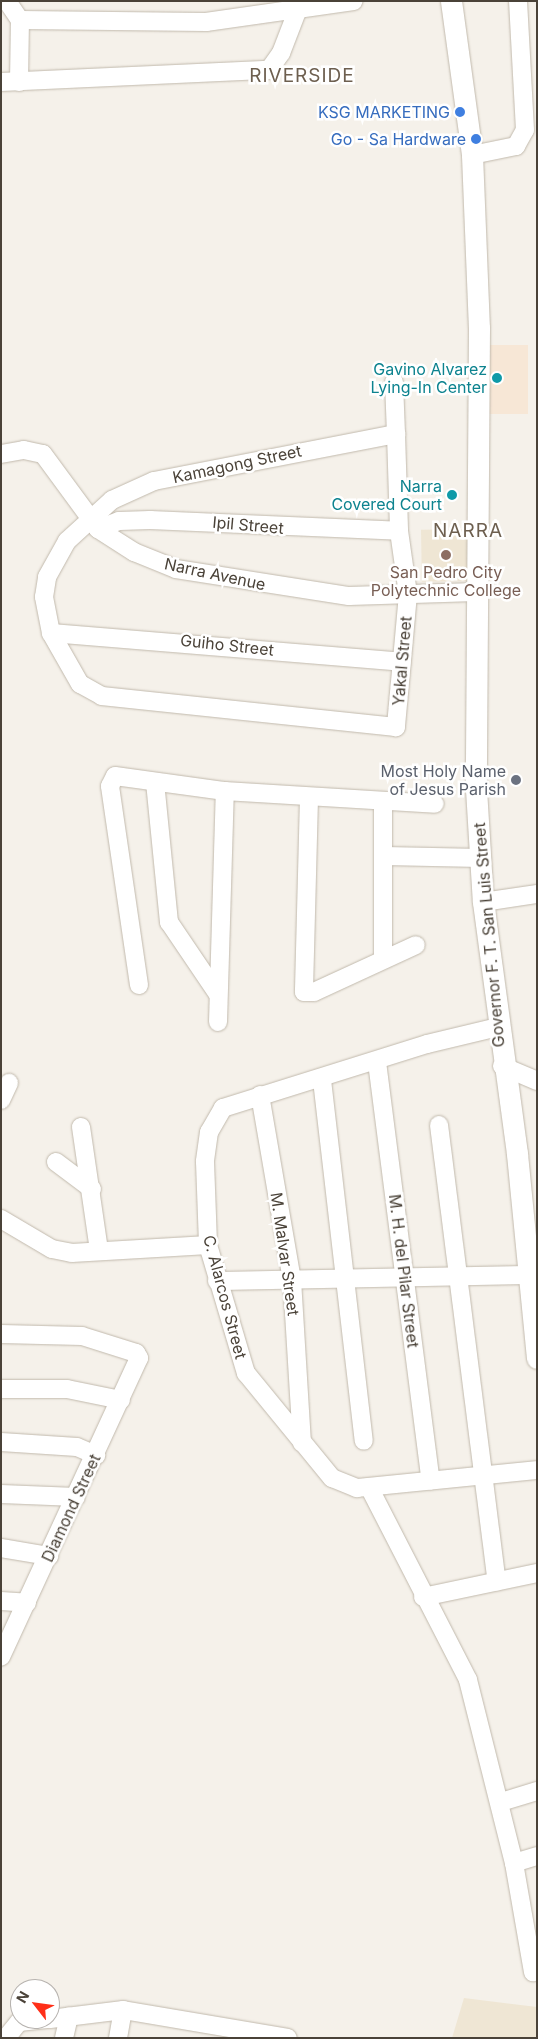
<!DOCTYPE html>
<style>
body{margin:0}
#map{position:relative;width:538px;height:2039px;overflow:hidden;background:#f5f1ea;font-family:Inter,sans-serif}
div>[style]{position:absolute}
.commercial>*{inset:0;background:#f7e7d6;transform-origin:0 0}
.education>*{inset:0;background:#efe6d4;transform-origin:0 0}
.roads{filter:drop-shadow(0 0 1px #c1b9ac) drop-shadow(0 0 1px #c1b9ac)}
.minor>*{height:18px;margin:-9px;padding:0 9px;transform-origin:9px;border-radius:9px;background:#fff}
.tertiary>*{height:21px;margin:-10.5px;padding:0 10.5px;transform-origin:10.5px;border-radius:10.5px;background:#fff}
.dots>*{width:14px;height:14px;translate:-50% -50%;box-sizing:border-box;border:2px solid #fff;border-radius:50%}
span{translate:-50% -50%;white-space:nowrap;text-align:center;line-height:1.15;-webkit-text-stroke:5px #fff;paint-order:stroke}
.shop-label{font-size:16px;color:#366cbe}
.right{translate:-100% -50%;text-align:right}
.culture-label{font-size:16px;color:#0d838f}
.street-label{font-size:16px;color:#4a4238}
.education-label{font-size:16px;color:#785e54}
.worship-label{font-size:16px;color:#5b616d}
.quarter-label{font-size:19px;color:#6d5f4f;letter-spacing:1px}
.frame{position:absolute;inset:0;border:2px solid #4a4238;pointer-events:none}
.north{position:absolute;left:10px;top:1979px;width:50px;height:50px;box-sizing:border-box;background:#fff;border:1px solid #b7b3af;border-radius:50%;rotate:300deg;font-size:14px;font-weight:700;line-height:20px;text-align:center;color:#4a4238}
.north::after{content:'';display:block;margin:auto;width:18px;height:22px;background:#ff2f18;clip-path:polygon(50% 0,100% 100%,50% 72%,0 100%)}
</style>
<div id="map">
<div class="commercial">
<div style="left:482px;top:345px;width:46px;height:69px"></div>
</div>
<div class="education">
<div style="left:470px;top:529px;width:52px;height:49px;rotate:89deg"></div>
<div style="clip-path:polygon(464px 1998px,537px 2007px,537px 2038px,452px 2038px)"></div>
</div>
<div class="roads">
<div class="minor">
<div style="left:7px;top:1px;width:23px;rotate:56deg"></div>
<div style="left:20px;top:20px;width:186px;rotate:0.6deg"></div>
<div style="left:206px;top:22px;width:149px;rotate:-8.1deg"></div>
<div style="left:1px;top:82px;width:268px;rotate:-2.6deg"></div>
<div style="left:269px;top:70px;width:21px;rotate:-55deg"></div>
<div style="left:281px;top:53px;width:47px;rotate:-68.9deg"></div>
<div style="left:19px;top:82px;width:62px;rotate:-89.1deg"></div>
<div style="left:472px;top:155px;width:45px;rotate:-11.6deg"></div>
<div style="left:516px;top:146px;width:18px;rotate:-61deg"></div>
<div style="left:525px;top:130px;width:129px;rotate:-93.1deg"></div>
<div style="left:394px;top:382px;width:52px;rotate:87.8deg"></div>
<div style="left:396px;top:434px;width:97px;rotate:88.2deg"></div>
<div style="left:399px;top:531px;width:64px;rotate:81.9deg"></div>
<div style="left:408px;top:594px;width:134px;rotate:95.2deg"></div>
<div style="left:396px;top:727px;width:296px;rotate:-174deg"></div>
<div style="left:102px;top:696px;width:25px;rotate:-151deg"></div>
<div style="left:80px;top:684px;width:59px;rotate:-119.6deg"></div>
<div style="left:51px;top:633px;width:37px;rotate:-101deg"></div>
<div style="left:44px;top:597px;width:20px;rotate:-81deg"></div>
<div style="left:47px;top:577px;width:41px;rotate:-60.9deg"></div>
<div style="left:67px;top:541px;width:61px;rotate:-42.3deg"></div>
<div style="left:112px;top:500px;width:46px;rotate:-24.3deg"></div>
<div style="left:154px;top:481px;width:247px;rotate:-11deg"></div>
<div style="left:1px;top:454px;width:23px;rotate:-10deg"></div>
<div style="left:24px;top:450px;width:19px;rotate:12deg"></div>
<div style="left:43px;top:454px;width:93px;rotate:53.7deg"></div>
<div style="left:98px;top:529px;width:43px;rotate:32.6deg"></div>
<div style="left:134px;top:552px;width:45px;rotate:22deg"></div>
<div style="left:176px;top:569px;width:175px;rotate:8.9deg"></div>
<div style="left:349px;top:596px;width:127px;rotate:-1.8deg"></div>
<div style="left:98px;top:529px;width:22px;rotate:-21deg"></div>
<div style="left:119px;top:521px;width:31px;rotate:-2deg"></div>
<div style="left:150px;top:520px;width:249px;rotate:2.5deg"></div>
<div style="left:51px;top:633px;width:352px;rotate:4.7deg"></div>
<div style="left:155px;top:782px;width:141px;rotate:84.3deg"></div>
<div style="left:169px;top:922px;width:86px;rotate:55.9deg"></div>
<div style="left:309px;top:798px;width:194px;rotate:91.5deg"></div>
<div style="left:304px;top:992px;width:10px"></div>
<div style="left:314px;top:992px;width:112px;rotate:-24.7deg"></div>
<div style="left:384px;top:856px;width:97px;rotate:1.2deg"></div>
<div style="left:483px;top:902px;width:55px;rotate:-8.4deg"></div>
<div style="left:383px;top:959px;width:157px;rotate:-90deg"></div>
<div style="left:139px;top:985px;width:201px;rotate:-98.3deg"></div>
<div style="left:110px;top:786px;width:11px;rotate:-63deg"></div>
<div style="left:115px;top:776px;width:111px;rotate:7.8deg"></div>
<div style="left:225px;top:791px;width:210px;rotate:3.5deg"></div>
<div style="left:218px;top:1022px;width:231px;rotate:-88.3deg"></div>
<div style="left:498px;top:1027px;width:73px;rotate:166.5deg"></div>
<div style="left:427px;top:1044px;width:214px;rotate:162.6deg"></div>
<div style="left:223px;top:1108px;width:28px;rotate:120deg"></div>
<div style="left:209px;top:1132px;width:30px;rotate:98deg"></div>
<div style="left:205px;top:1162px;width:83px;rotate:87.9deg"></div>
<div style="left:208px;top:1245px;width:134px;rotate:73.5deg"></div>
<div style="left:246px;top:1373px;width:136px;rotate:50.7deg"></div>
<div style="left:332px;top:1478px;width:27px;rotate:22deg"></div>
<div style="left:357px;top:1488px;width:181px;rotate:-5.7deg"></div>
<div style="left:377px;top:1062px;width:422px;rotate:82.7deg"></div>
<div style="left:502px;top:1066px;width:38px;rotate:23deg"></div>
<div style="left:322px;top:1080px;width:363px;rotate:83.4deg"></div>
<div style="left:260px;top:1095px;width:188px;rotate:80.2deg"></div>
<div style="left:292px;top:1280px;width:163px;rotate:86.5deg"></div>
<div style="left:1px;top:1100px;width:19px;rotate:-65deg"></div>
<div style="left:439px;top:1125px;width:460px;rotate:82.8deg"></div>
<div style="left:81px;top:1127px;width:125px;rotate:81.7deg"></div>
<div style="left:56px;top:1162px;width:45px;rotate:36.9deg"></div>
<div style="left:1px;top:1219px;width:59px;rotate:30.5deg"></div>
<div style="left:52px;top:1249px;width:20px;rotate:11deg"></div>
<div style="left:72px;top:1253px;width:136px;rotate:-3.4deg"></div>
<div style="left:217px;top:1281px;width:313px;rotate:-1.1deg"></div>
<div style="left:1px;top:1334px;width:81px;rotate:1.4deg"></div>
<div style="left:82px;top:1336px;width:57px;rotate:17.5deg"></div>
<div style="left:136px;top:1353px;width:6px;rotate:59deg"></div>
<div style="left:139px;top:1358px;width:329px;rotate:114.8deg"></div>
<div style="left:1px;top:1389px;width:66px"></div>
<div style="left:67px;top:1389px;width:55px;rotate:11.5deg"></div>
<div style="left:1px;top:1442px;width:76px;rotate:3.8deg"></div>
<div style="left:77px;top:1447px;width:21px;rotate:23deg"></div>
<div style="left:369px;top:1487px;width:217px;rotate:62.8deg"></div>
<div style="left:468px;top:1680px;width:189px;rotate:75.9deg"></div>
<div style="left:514px;top:1863px;width:111px;rotate:80.1deg"></div>
<div style="left:1px;top:1494px;width:75px;rotate:2.3deg"></div>
<div style="left:1px;top:1548px;width:49px;rotate:9.5deg"></div>
<div style="left:423px;top:1597px;width:116px;rotate:-11.9deg"></div>
<div style="left:1px;top:1601px;width:26px;rotate:4deg"></div>
<div style="left:501px;top:1802px;width:38px;rotate:-17deg"></div>
<div style="left:514px;top:1863px;width:24px;rotate:-17deg"></div>
<div style="left:50px;top:2019px;width:74px;rotate:-7deg"></div>
<div style="left:123px;top:2010px;width:167px;rotate:9.6deg"></div>
<div style="left:6px;top:2038px;width:21px;rotate:-51deg"></div>
<div style="left:19px;top:2022px;width:30px;rotate:-6deg"></div>
<div style="left:64px;top:2038px;width:22px;rotate:-77deg"></div>
<div style="left:118px;top:2038px;width:28px;rotate:-80deg"></div>
</div>
<div class="tertiary">
<div style="left:451px;top:1px;width:155px;rotate:82.2deg"></div>
<div style="left:472px;top:155px;width:173px;rotate:87.7deg"></div>
<div style="left:479px;top:328px;width:461px;rotate:90.4deg"></div>
<div style="left:476px;top:789px;width:113px;rotate:86.5deg"></div>
<div style="left:483px;top:902px;width:254px;rotate:82.3deg"></div>
<div style="left:517px;top:1154px;width:205px;rotate:84.4deg"></div>
</div>
</div>
<div class="dots">
<div style="left:460px;top:112px;background:#3f7fe0"></div>
<div style="left:476px;top:139px;background:#3f7fe0"></div>
<div style="left:497px;top:378px;background:#0f9aa8"></div>
<div style="left:452px;top:495px;background:#0f9aa8"></div>
<div style="left:446px;top:555px;background:#8d6e63"></div>
<div style="left:516px;top:780px;background:#6b7280"></div>
</div>
<div class="shop-label">
<span class="right" style="left:450px;top:112px">KSG MARKETING</span>
<span class="right" style="left:466px;top:139px">Go - Sa Hardware</span>
</div>
<div class="culture-label">
<span class="right" style="left:487px;top:378px">Gavino Alvarez<br>Lying-In Center</span>
<span class="right" style="left:442px;top:495px">Narra<br>Covered Court</span>
</div>
<div class="street-label">
<span style="left:237px;top:464px;rotate:-12deg">Kamagong Street</span>
<span style="left:248px;top:525px;rotate:5deg">Ipil Street</span>
<span style="left:215px;top:574px;rotate:12deg">Narra Avenue</span>
<span style="left:227px;top:645px;rotate:6deg">Guiho Street</span>
<span style="left:402px;top:661px;rotate:-85deg">Yakal Street</span>
<span style="left:489px;top:935px;rotate:-95deg">Governor F. T. San Luis Street</span>
<span style="left:285px;top:1254px;rotate:82deg">M. Malvar Street</span>
<span style="left:404px;top:1271px;rotate:83deg">M. H. del Pilar Street</span>
<span style="left:225px;top:1297px;rotate:75deg">C. Alarcos Street</span>
<span style="left:71px;top:1508px;rotate:-65deg">Diamond Street</span>
</div>
<div class="education-label">
<span style="left:446px;top:581px">San Pedro City<br>Polytechnic College</span>
</div>
<div class="worship-label">
<span class="right" style="left:506px;top:780px">Most Holy Name<br>of Jesus Parish</span>
</div>
<div class="quarter-label">
<span style="left:302px;top:76px">RIVERSIDE</span>
<span style="left:468px;top:531px">NARRA</span>
</div>
<div class="frame"></div>
<div class="north">N</div>
</div>
